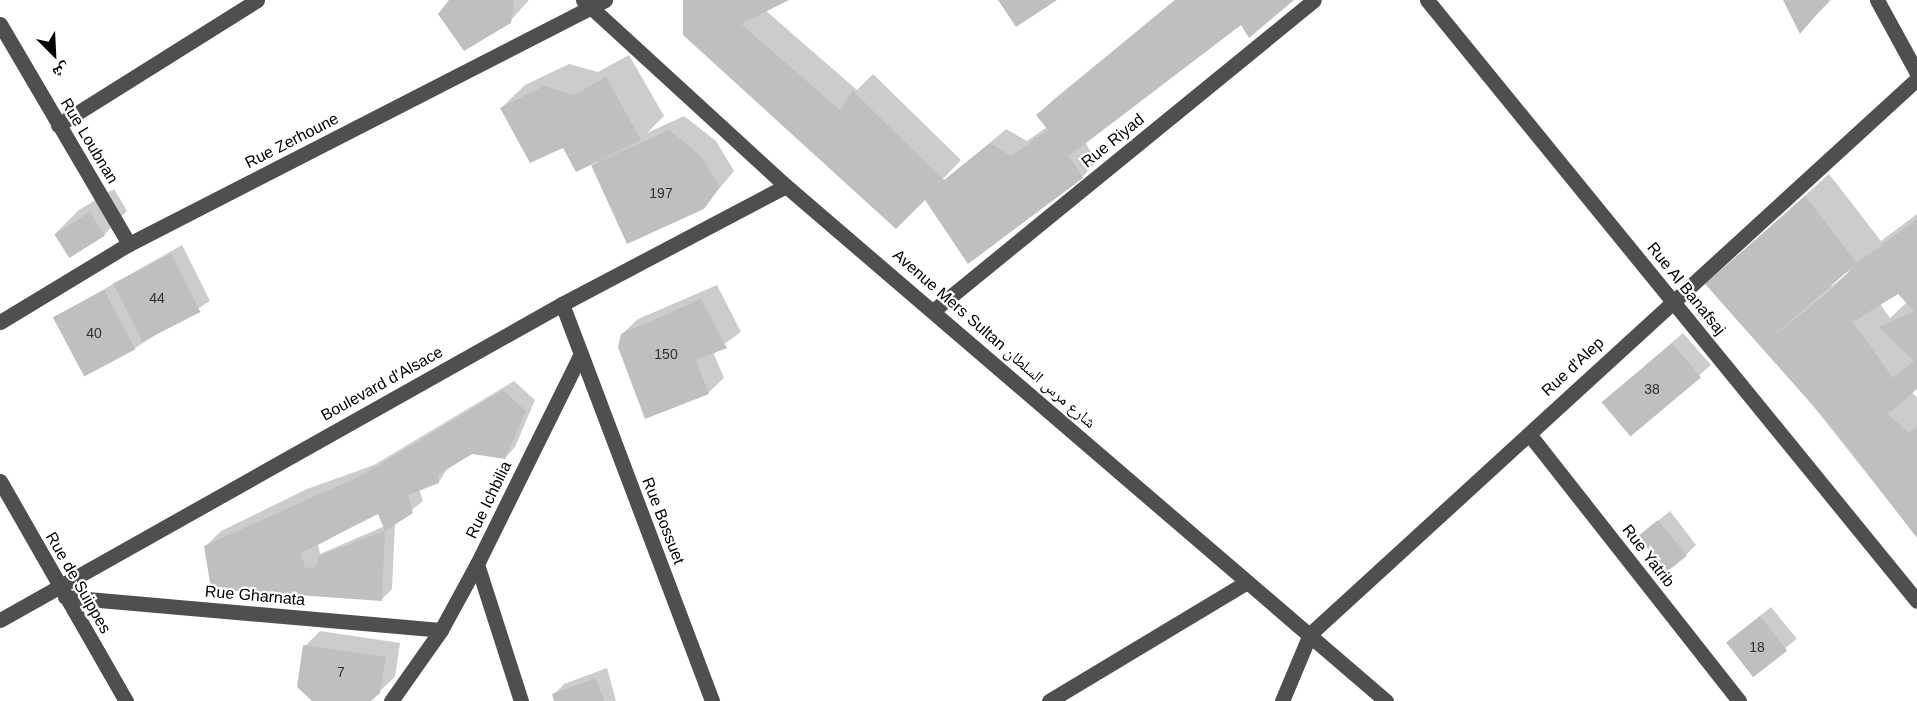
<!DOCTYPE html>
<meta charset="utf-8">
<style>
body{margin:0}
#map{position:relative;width:1917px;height:701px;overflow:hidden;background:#fff;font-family:Arial,"Noto Naskh Arabic",sans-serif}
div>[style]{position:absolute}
.shadow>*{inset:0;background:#0003;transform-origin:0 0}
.building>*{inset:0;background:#bfbfbf;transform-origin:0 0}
.minor>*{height:15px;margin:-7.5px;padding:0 7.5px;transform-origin:7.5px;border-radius:7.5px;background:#4f4f4f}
span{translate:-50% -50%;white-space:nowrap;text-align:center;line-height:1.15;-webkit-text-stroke:4.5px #fff;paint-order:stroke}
.number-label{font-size:14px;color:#303030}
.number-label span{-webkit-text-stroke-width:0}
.street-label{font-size:16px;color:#000}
.north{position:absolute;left:24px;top:24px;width:60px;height:60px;-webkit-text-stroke:4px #fff;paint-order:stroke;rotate:156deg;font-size:16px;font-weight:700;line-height:24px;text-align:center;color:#000}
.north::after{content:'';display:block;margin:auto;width:21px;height:27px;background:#000;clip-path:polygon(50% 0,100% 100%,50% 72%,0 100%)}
</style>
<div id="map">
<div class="shadow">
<div style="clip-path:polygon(451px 0,529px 0,510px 21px)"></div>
<div style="clip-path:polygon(684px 0,786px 0,765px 10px,857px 90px,873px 74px,961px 160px,925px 198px,1006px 129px,1027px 141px,1047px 127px,1038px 115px,1053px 100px,1175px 0,1292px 0,1241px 23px,1085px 142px,1097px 162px,1082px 177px,925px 198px)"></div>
<div style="clip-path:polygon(1785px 0,1831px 0,1801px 31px)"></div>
<div style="clip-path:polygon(629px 55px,664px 116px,647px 133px,684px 116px,716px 141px,734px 171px,703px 208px,593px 166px,600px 159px,564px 146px,501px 108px,525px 85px,569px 64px,598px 72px)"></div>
<div style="clip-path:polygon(evenodd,1829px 174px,1881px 241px,1917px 214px,1917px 387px,1911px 392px,1917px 397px,1917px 537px,1764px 344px,1707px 284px,1829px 174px,1853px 264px,1847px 274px,1832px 286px,1830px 284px,1853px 264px,1829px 174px,1898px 292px,1907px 302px,1890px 318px,1880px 304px,1898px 292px)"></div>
<div style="clip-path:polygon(114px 189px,127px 211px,104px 235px,56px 233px,79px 210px)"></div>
<div style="clip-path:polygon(182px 245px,210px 301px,135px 348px,55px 317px)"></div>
<div style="clip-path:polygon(717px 285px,741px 332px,713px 352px,724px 378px,708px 393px,622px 334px,638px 319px)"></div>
<div style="clip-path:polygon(1683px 333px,1711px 365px,1632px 434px,1615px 392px)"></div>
<div style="clip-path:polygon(evenodd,514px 381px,535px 400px,515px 447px,505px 458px,471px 453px,448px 467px,439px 482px,419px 489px,423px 501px,395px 523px,392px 589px,381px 600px,205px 547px,221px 531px,307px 489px,374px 465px,514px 381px,379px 512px,385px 526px,320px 554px,318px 545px,379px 512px)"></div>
<div style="clip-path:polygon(1670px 511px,1696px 545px,1686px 555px,1640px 536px)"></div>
<div style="left:1771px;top:607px;width:41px;height:55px;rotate:51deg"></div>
<div style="clip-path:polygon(320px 631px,400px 643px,395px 677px,369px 701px,314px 701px,305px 646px)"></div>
<div style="clip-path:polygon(607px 668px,616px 701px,556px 701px,554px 694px,564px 684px)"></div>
</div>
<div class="building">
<div style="clip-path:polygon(449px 0,514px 0,511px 23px,464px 51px,438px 14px)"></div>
<div style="clip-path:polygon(683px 0,789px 0,741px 24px,840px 110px,853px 91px,944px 180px,990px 143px,1011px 156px,1048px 130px,1036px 115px,1175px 0,1294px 0,1249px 38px,1241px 25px,1069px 156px,1083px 178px,968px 264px,925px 200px,896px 229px,683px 35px)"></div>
<div style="clip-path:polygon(998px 0,1057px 0,1016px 27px)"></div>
<div style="clip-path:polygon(1783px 0,1829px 0,1800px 34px)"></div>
<div style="clip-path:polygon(606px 77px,641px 140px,576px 172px,563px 148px,530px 163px,500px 108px,544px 86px,574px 95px)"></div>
<div style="clip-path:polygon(669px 130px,701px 156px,720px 187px,704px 209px,627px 244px,591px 165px)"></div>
<div style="clip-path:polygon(evenodd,1805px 196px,1857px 263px,1917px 219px,1917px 389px,1888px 414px,1909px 433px,1917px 427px,1917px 538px,1832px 427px,1705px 284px,1805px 196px,1854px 266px,1831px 290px,1776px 334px,1776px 333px,1854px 266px,1805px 196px,1898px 294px,1914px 311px,1879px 327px,1914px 361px,1893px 378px,1853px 322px,1898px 294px)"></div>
<div style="left:90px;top:212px;width:28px;height:42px;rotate:58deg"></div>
<div style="left:171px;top:254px;width:65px;height:65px;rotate:63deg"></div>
<div style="left:104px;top:290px;width:67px;height:58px;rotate:62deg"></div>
<div style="clip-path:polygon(701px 299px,727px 348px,696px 360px,709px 394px,645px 419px,618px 347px,621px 334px)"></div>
<div style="left:1672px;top:343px;width:45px;height:92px;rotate:50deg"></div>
<div style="clip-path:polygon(503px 390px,526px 411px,505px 459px,472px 454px,438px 475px,439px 483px,408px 495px,413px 513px,385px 531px,378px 514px,301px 553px,305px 568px,316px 567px,319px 556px,385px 531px,382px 601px,211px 589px,204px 546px,362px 475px)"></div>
<div style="left:1658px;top:520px;width:46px;height:26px;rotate:51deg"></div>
<div style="left:1760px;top:616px;width:44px;height:43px;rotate:52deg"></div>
<div style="clip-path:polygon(303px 645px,386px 657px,380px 693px,371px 701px,312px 701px,297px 687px)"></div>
<div style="clip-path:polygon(596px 678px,604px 701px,554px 701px,552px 694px)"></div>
</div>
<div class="minor">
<div style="left:583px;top:0;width:275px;rotate:42.5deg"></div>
<div style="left:786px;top:186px;width:791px;rotate:40.64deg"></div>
<div style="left:1427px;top:0;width:775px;rotate:50.81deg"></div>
<div style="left:1877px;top:0;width:83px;rotate:61.3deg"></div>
<div style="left:0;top:24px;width:255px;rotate:59.6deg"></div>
<div style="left:58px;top:125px;width:235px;rotate:-32.1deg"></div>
<div style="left:934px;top:310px;width:490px;rotate:-39.2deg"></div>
<div style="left:0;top:322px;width:151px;rotate:-31.2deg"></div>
<div style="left:129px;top:244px;width:535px;rotate:-27.14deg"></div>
<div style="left:581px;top:354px;width:371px;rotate:69.3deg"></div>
<div style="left:1529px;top:434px;width:340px;rotate:51.8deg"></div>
<div style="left:0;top:481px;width:254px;rotate:60.2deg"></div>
<div style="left:477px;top:564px;width:144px;rotate:72.2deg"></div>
<div style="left:65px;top:597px;width:377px;rotate:5deg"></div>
<div style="left:0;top:620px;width:645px;rotate:-29.35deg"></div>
<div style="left:562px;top:304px;width:253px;rotate:-27.8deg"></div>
<div style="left:391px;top:701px;width:87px;rotate:-54.8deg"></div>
<div style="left:441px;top:630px;width:75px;rotate:-61.4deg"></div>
<div style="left:477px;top:564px;width:234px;rotate:-63.7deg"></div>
<div style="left:581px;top:354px;width:53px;rotate:-110.8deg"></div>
<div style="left:1049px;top:701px;width:231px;rotate:-31deg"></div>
<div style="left:1282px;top:701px;width:73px;rotate:-67.3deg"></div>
<div style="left:1310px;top:634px;width:822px;rotate:-42.44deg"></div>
</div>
<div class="number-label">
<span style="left:661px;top:193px">197</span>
<span style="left:157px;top:298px">44</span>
<span style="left:94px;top:333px">40</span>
<span style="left:666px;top:354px">150</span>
<span style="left:1652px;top:389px">38</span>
<span style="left:1757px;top:647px">18</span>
<span style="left:341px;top:672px">7</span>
</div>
<div class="street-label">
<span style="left:89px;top:141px;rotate:59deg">Rue Loubnan</span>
<span style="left:292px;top:141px;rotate:-27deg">Rue Zerhoune</span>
<span style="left:1113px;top:141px;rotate:-39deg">Rue Riyad</span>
<span style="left:1686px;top:289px;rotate:51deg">Rue Al Banafsaj</span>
<span style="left:994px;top:339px;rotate:41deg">Avenue Mers Sultan شارع مرس السلطان</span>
<span style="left:1573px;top:367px;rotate:-43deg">Rue d'Alep</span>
<span style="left:382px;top:384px;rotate:-29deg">Boulevard d'Alsace</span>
<span style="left:489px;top:500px;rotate:-64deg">Rue Ichbilia</span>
<span style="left:663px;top:521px;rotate:69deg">Rue Bossuet</span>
<span style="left:1648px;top:556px;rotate:52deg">Rue Yatrib</span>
<span style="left:78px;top:583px;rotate:60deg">Rue de Suippes</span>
<span style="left:255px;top:596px;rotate:5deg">Rue Gharnata</span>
</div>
<div class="north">ش</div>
</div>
